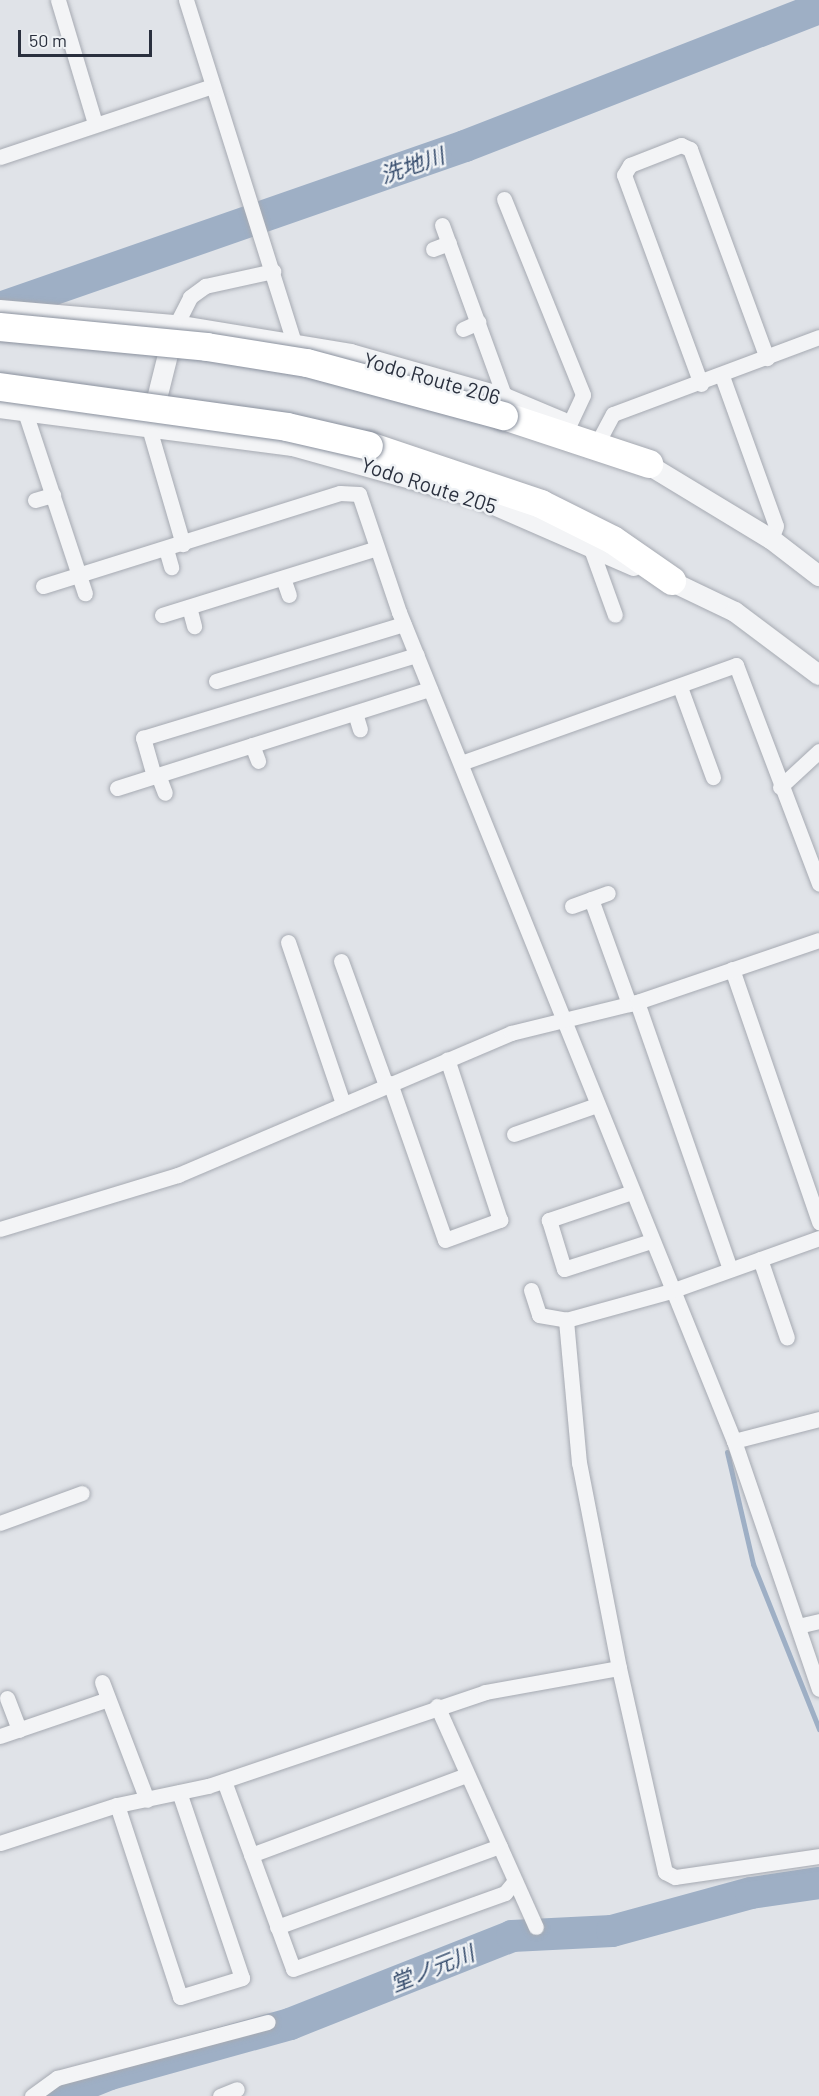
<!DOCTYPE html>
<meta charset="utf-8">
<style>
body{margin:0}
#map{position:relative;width:819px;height:2096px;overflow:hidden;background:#e0e3e8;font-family:Barlow,"Noto Sans JP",sans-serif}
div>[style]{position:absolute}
.stream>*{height:5px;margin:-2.5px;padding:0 2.5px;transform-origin:2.5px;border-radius:2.5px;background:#9eafc5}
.river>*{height:32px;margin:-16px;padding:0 16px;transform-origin:16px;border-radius:16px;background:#9eafc5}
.roads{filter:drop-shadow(0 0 2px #a6aab2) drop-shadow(0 0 2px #a6aab2)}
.minor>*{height:15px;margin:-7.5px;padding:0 7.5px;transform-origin:7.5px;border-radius:7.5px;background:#f3f4f6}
.tertiary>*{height:20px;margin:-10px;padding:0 10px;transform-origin:10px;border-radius:10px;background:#f3f4f6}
.motorway>*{height:28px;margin:-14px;padding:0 14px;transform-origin:14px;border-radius:14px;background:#fff}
.bridges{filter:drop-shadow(0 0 2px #89909d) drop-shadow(0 0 2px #89909d)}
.motorway-bridge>*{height:28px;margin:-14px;padding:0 14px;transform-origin:14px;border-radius:14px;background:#fff}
span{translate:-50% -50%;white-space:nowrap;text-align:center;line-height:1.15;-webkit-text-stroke:5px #eff2f5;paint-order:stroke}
.street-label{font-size:21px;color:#2a303e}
.water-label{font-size:22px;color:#384e6e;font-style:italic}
.scale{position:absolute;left:18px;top:30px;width:134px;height:27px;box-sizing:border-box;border:3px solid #2a303e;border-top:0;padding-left:8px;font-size:18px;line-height:21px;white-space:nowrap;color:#2a303e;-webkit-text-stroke:4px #eff2f5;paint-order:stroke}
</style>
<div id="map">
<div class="stream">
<div style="left:727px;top:1452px;width:115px;rotate:76.9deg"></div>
<div style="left:753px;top:1564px;width:178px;rotate:68.2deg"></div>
</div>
<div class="river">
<div style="left:0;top:308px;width:492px;rotate:-19.2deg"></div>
<div style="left:465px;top:146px;width:380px;rotate:-21.3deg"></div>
<div style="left:56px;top:2096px;width:58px;rotate:-22.2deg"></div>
<div style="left:110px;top:2074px;width:187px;rotate:-15.5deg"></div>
<div style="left:290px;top:2024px;width:239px;rotate:-21.6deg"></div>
<div style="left:512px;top:1936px;width:100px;rotate:-2.9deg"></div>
<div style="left:612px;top:1931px;width:144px;rotate:-15.3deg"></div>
<div style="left:751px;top:1893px;width:69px;rotate:-8.4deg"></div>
</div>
<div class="roads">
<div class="minor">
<div style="left:58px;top:0;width:128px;rotate:73.3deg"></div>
<div style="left:186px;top:0;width:362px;rotate:72.5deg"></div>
<div style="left:0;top:157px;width:224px;rotate:-18.5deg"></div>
<div style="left:504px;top:199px;width:211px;rotate:68deg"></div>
<div style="left:583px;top:395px;width:33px;rotate:115deg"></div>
<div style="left:442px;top:225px;width:184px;rotate:70deg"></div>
<div style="left:433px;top:249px;width:17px;rotate:-21deg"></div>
<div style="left:176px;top:325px;width:31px;rotate:-63deg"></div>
<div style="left:190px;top:297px;width:19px;rotate:-36deg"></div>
<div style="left:205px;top:286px;width:70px;rotate:-12.4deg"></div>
<div style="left:463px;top:329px;width:17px;rotate:-24deg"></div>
<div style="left:722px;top:376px;width:159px;rotate:70.2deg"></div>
<div style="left:776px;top:526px;width:14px;rotate:111deg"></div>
<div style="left:701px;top:384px;width:223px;rotate:-110.2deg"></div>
<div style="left:624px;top:175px;width:12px;rotate:-59deg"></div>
<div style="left:630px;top:165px;width:55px;rotate:-21.4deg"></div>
<div style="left:681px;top:145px;width:10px;rotate:24deg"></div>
<div style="left:690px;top:149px;width:223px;rotate:69.8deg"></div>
<div style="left:25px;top:412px;width:191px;rotate:71.7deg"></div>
<div style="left:149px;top:428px;width:121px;rotate:73.7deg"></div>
<div style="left:600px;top:438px;width:27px;rotate:-62deg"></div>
<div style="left:613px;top:414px;width:220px;rotate:-20.5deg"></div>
<div style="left:35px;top:500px;width:19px;rotate:-16deg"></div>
<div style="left:590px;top:546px;width:73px;rotate:70.1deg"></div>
<div style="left:166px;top:549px;width:19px;rotate:74deg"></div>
<div style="left:283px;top:578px;width:18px;rotate:71deg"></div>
<div style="left:43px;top:586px;width:311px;rotate:-17.4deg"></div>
<div style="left:340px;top:493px;width:19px;rotate:3deg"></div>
<div style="left:359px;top:494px;width:125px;rotate:71.3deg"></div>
<div style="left:399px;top:612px;width:894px;rotate:68deg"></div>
<div style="left:734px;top:1441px;width:262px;rotate:71.1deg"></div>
<div style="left:189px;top:607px;width:20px;rotate:75deg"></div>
<div style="left:162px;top:615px;width:225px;rotate:-17.3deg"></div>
<div style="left:216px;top:681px;width:196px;rotate:-16.9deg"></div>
<div style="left:680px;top:687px;width:96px;rotate:69.9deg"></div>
<div style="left:355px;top:713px;width:17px;rotate:73deg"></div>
<div style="left:252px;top:745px;width:17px;rotate:69deg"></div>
<div style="left:461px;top:763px;width:292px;rotate:-19.6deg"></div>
<div style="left:736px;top:665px;width:234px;rotate:69.2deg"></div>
<div style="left:158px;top:775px;width:19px;rotate:69deg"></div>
<div style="left:154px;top:776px;width:40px;rotate:-106deg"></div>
<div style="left:143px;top:738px;width:286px;rotate:-16.9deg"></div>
<div style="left:780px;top:787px;width:53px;rotate:-42.7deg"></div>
<div style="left:117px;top:788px;width:328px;rotate:-17.6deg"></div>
<div style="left:591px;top:899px;width:112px;rotate:70.1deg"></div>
<div style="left:572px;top:906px;width:38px;rotate:-20deg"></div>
<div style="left:288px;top:942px;width:171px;rotate:71.2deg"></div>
<div style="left:341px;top:961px;width:132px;rotate:70.1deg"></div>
<div style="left:732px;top:969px;width:268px;rotate:71deg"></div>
<div style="left:637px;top:1002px;width:283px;rotate:70.8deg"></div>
<div style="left:390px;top:1083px;width:166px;rotate:70.7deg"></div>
<div style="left:445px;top:1240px;width:59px;rotate:-20deg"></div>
<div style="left:500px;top:1220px;width:169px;rotate:-108.2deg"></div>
<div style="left:514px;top:1134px;width:88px;rotate:-19.3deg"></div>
<div style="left:632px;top:1192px;width:88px;rotate:161.4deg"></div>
<div style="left:549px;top:1220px;width:51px;rotate:73deg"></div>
<div style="left:564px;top:1269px;width:91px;rotate:-17.8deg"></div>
<div style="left:0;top:1229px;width:186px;rotate:-16.9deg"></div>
<div style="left:178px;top:1175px;width:362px;rotate:-23.1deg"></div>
<div style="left:511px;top:1033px;width:130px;rotate:-13.8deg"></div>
<div style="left:637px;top:1002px;width:192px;rotate:-18.8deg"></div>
<div style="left:760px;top:1259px;width:83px;rotate:71.1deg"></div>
<div style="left:531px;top:1290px;width:26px;rotate:72deg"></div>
<div style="left:539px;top:1315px;width:27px;rotate:10deg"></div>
<div style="left:734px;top:1441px;width:88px;rotate:-14.5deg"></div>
<div style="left:0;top:1523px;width:87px;rotate:-20.1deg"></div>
<div style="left:798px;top:1626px;width:22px;rotate:-13deg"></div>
<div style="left:619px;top:1668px;width:209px;rotate:-101deg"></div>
<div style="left:579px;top:1463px;width:144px;rotate:-95.2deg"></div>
<div style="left:566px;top:1320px;width:109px;rotate:-15.4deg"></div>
<div style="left:671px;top:1291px;width:157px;rotate:-19.7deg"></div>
<div style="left:102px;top:1682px;width:126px;rotate:69.1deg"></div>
<div style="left:7px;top:1698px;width:34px;rotate:69deg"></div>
<div style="left:437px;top:1706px;width:242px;rotate:65.9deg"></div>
<div style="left:0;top:1736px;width:114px;rotate:-18.9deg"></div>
<div style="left:224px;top:1781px;width:200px;rotate:69.8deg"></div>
<div style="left:293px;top:1969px;width:225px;rotate:-19.7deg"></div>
<div style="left:505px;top:1893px;width:13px;rotate:-51deg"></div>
<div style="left:117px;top:1805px;width:202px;rotate:71.8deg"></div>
<div style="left:180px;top:1997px;width:65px;rotate:-17deg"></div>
<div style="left:242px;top:1978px;width:196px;rotate:-108.7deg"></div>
<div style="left:0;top:1843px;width:123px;rotate:-18deg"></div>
<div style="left:117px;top:1805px;width:93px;rotate:-11.8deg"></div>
<div style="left:208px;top:1786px;width:293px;rotate:-18.7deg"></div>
<div style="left:485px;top:1692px;width:136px;rotate:-10.2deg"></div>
<div style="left:619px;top:1668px;width:209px;rotate:77.3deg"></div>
<div style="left:665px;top:1872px;width:11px;rotate:27deg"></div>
<div style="left:675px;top:1877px;width:146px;rotate:-8.3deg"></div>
<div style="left:251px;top:1855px;width:229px;rotate:-20.4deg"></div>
<div style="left:277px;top:1927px;width:237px;rotate:-20deg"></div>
<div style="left:32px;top:2096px;width:31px;rotate:-36deg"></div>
<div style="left:57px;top:2078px;width:218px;rotate:-14.9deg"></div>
<div style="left:220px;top:2096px;width:18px;rotate:-22deg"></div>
</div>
<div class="tertiary">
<div style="left:0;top:310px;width:177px;rotate:4.9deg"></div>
<div style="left:176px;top:325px;width:177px;rotate:9.4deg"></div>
<div style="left:351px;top:354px;width:160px;rotate:15.9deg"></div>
<div style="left:505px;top:398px;width:62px;rotate:22.8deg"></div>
<div style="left:0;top:408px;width:295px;rotate:7.4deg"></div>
<div style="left:293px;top:446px;width:190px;rotate:15.6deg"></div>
<div style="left:476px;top:497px;width:172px;rotate:23.6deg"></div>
<div style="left:152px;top:419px;width:91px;rotate:-76deg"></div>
<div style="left:637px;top:458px;width:157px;rotate:31.2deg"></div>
<div style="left:771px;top:539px;width:61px;rotate:37.6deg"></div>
<div style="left:662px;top:577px;width:81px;rotate:25.6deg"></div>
<div style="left:735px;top:612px;width:105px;rotate:36.9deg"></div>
</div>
<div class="motorway">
<div style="left:504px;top:416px;width:153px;rotate:18.3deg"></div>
<div style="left:369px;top:446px;width:182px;rotate:18.6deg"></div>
<div style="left:541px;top:504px;width:80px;rotate:26.6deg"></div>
<div style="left:613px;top:540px;width:72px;rotate:34.8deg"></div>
</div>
</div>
<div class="bridges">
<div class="motorway-bridge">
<div style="left:0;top:327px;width:208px;rotate:5.5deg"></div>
<div style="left:207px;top:347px;width:101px;rotate:9.1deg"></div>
<div style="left:307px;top:363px;width:204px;rotate:15.1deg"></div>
<div style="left:0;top:387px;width:290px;rotate:7.9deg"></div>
<div style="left:287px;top:427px;width:84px;rotate:13deg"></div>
</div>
</div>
<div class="street-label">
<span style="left:432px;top:378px;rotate:16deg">Yodo Route 206</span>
<span style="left:429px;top:485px;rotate:18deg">Yodo Route 205</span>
</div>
<div class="water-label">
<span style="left:412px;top:165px;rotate:-19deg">洗地川</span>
<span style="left:432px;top:1968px;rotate:-22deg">堂ノ元川</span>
</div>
<div class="scale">50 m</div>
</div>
